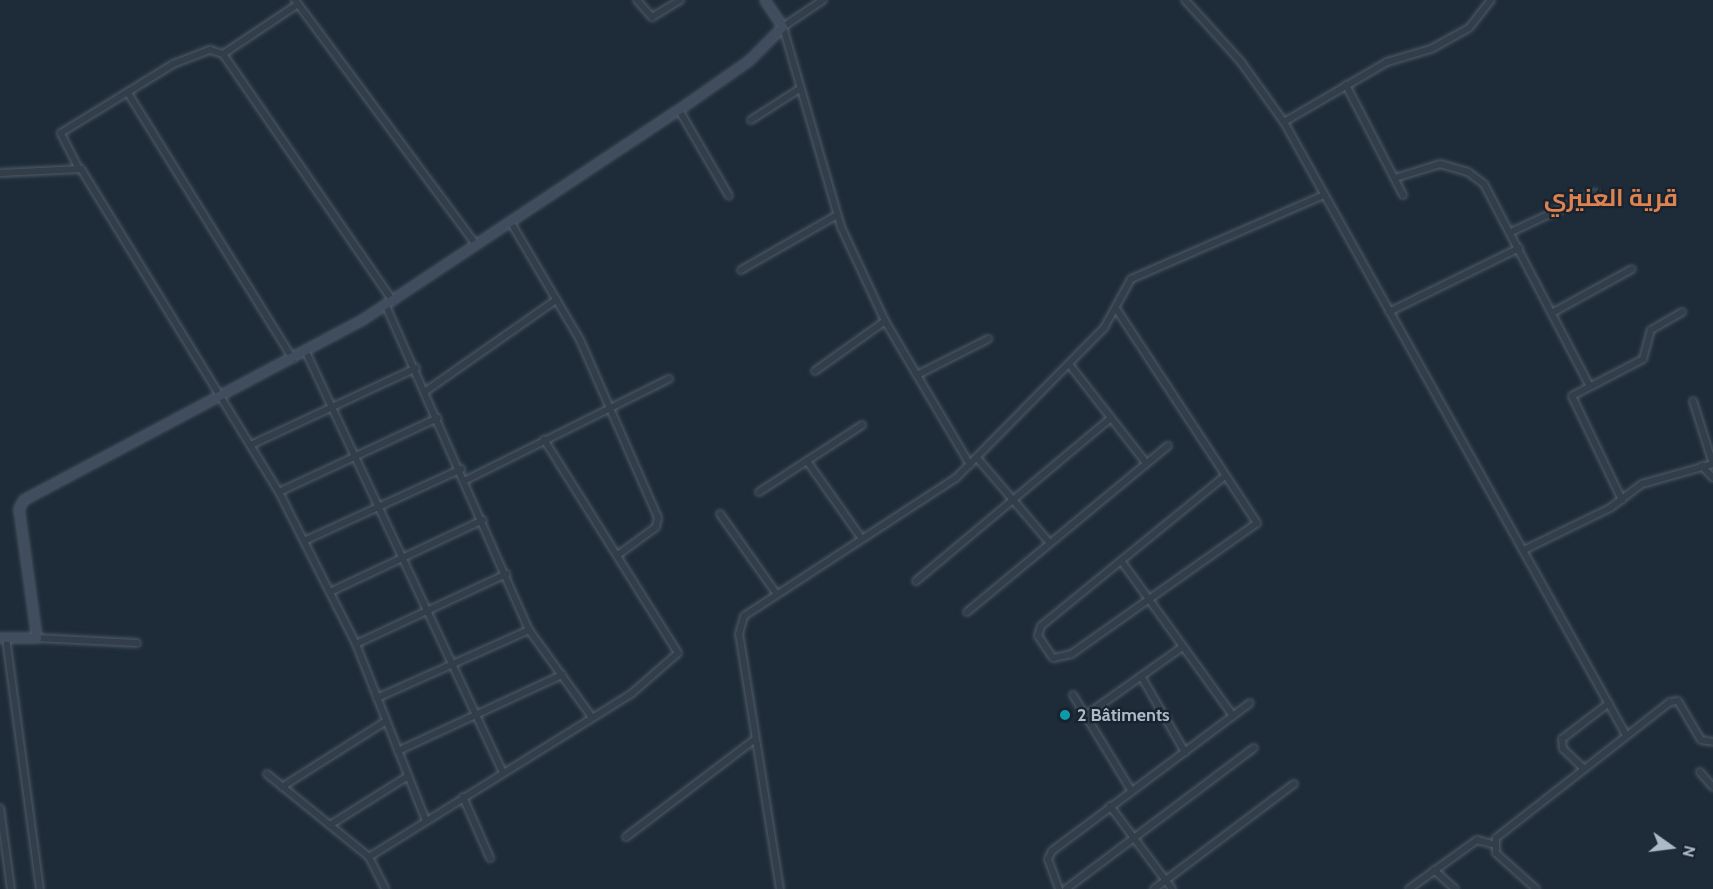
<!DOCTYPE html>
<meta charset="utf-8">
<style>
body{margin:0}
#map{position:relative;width:1713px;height:889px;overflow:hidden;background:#1e2c3a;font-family:Cabin,Cairo,sans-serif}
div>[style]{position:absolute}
.roads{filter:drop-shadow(0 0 2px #505c68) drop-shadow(0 0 2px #505c68)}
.street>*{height:6px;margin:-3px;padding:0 3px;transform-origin:3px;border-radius:3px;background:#323e4a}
.secondary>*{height:8px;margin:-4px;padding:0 4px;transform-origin:4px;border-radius:4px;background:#404d5e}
.dots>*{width:16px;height:16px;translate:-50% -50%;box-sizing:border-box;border:3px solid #18232f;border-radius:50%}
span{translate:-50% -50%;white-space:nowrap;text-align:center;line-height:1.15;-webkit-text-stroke:4.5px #18232f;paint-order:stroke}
.poi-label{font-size:18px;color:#acb9c7;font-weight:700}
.left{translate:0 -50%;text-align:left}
.district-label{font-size:24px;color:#de8250;font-weight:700}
.north{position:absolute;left:1641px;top:817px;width:60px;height:60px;-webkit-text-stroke:4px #18232f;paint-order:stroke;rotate:104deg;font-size:16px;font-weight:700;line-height:24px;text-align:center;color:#acb9c7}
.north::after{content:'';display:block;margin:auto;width:21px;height:27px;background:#acb9c7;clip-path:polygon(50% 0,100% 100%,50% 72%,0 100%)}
</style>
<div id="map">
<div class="roads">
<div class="street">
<div style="left:295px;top:0;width:305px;rotate:53.5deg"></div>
<div style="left:637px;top:0;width:23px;rotate:49deg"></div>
<div style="left:652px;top:17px;width:33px;rotate:-31deg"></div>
<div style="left:823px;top:0;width:48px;rotate:146deg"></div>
<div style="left:783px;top:27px;width:208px;rotate:73.8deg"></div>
<div style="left:841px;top:227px;width:104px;rotate:64.9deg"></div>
<div style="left:885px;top:321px;width:167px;rotate:59.4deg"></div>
<div style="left:1185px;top:0;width:84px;rotate:47.9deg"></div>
<div style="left:1241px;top:62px;width:74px;rotate:54.4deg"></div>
<div style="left:1284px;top:122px;width:702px;rotate:60.84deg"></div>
<div style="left:223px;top:54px;width:300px;rotate:55.5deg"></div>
<div style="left:1346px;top:85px;width:124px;rotate:62.6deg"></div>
<div style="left:128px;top:93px;width:313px;rotate:58.2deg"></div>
<div style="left:679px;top:110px;width:99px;rotate:59.8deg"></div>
<div style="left:751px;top:120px;width:59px;rotate:-32.6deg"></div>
<div style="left:1284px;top:122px;width:119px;rotate:-30.2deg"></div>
<div style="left:1387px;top:62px;width:46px;rotate:-16.5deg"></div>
<div style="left:1431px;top:49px;width:43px;rotate:-28.9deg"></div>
<div style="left:1469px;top:28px;width:36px;rotate:-52deg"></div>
<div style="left:78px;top:167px;width:38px;rotate:-117deg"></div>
<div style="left:61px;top:133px;width:132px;rotate:-31.6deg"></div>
<div style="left:173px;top:64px;width:40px;rotate:-21deg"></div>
<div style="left:210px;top:50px;width:14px;rotate:17deg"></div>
<div style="left:223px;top:54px;width:90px;rotate:-33.7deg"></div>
<div style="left:0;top:173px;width:81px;rotate:-2.8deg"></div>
<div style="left:81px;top:169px;width:379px;rotate:58.5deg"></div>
<div style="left:279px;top:492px;width:170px;rotate:63.1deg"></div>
<div style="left:356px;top:644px;width:190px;rotate:68.4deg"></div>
<div style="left:1395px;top:178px;width:47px;rotate:-17.3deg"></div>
<div style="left:1440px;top:164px;width:29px;rotate:16deg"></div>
<div style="left:1468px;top:172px;width:20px;rotate:37deg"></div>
<div style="left:1484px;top:184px;width:227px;rotate:62.4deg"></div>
<div style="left:510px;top:221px;width:138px;rotate:59.5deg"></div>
<div style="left:580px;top:340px;width:194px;rotate:66.3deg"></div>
<div style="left:658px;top:518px;width:9px;rotate:103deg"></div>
<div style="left:656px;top:527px;width:46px;rotate:143.9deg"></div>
<div style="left:1511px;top:232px;width:93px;rotate:-24.9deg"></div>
<div style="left:741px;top:270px;width:111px;rotate:-29.8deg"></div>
<div style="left:386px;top:306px;width:354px;rotate:66.2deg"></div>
<div style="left:529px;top:630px;width:106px;rotate:54.2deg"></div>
<div style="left:1117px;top:310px;width:255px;rotate:56.7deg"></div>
<div style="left:1257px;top:523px;width:228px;rotate:144.8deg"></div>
<div style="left:1071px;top:654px;width:18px;rotate:167deg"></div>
<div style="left:1053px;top:658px;width:27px;rotate:-124deg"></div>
<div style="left:1038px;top:636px;width:10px;rotate:-73deg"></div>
<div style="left:1041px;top:626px;width:237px;rotate:-39.2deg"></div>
<div style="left:1389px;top:312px;width:145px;rotate:-26.2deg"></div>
<div style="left:1552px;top:313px;width:91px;rotate:-28.8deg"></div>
<div style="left:306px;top:352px;width:464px;rotate:64.9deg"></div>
<div style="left:1069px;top:364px;width:125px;rotate:52.1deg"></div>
<div style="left:815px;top:371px;width:86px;rotate:-35.5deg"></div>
<div style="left:917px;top:375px;width:80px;rotate:-26.9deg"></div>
<div style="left:426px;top:391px;width:159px;rotate:-35deg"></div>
<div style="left:253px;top:444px;width:180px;rotate:-25deg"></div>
<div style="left:978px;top:459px;width:109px;rotate:49.5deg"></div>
<div style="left:807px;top:461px;width:95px;rotate:54.8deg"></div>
<div style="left:1702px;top:466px;width:16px;rotate:47deg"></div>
<div style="left:466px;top:480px;width:227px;rotate:-26.5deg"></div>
<div style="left:279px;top:492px;width:175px;rotate:-25deg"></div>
<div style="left:759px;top:492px;width:123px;rotate:-33deg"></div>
<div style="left:1622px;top:500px;width:115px;rotate:-115.7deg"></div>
<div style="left:1572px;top:396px;width:80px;rotate:-27.5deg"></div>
<div style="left:1643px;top:359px;width:30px;rotate:-75deg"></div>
<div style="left:1651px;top:330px;width:36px;rotate:-30deg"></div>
<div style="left:720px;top:514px;width:97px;rotate:54.7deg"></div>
<div style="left:304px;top:541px;width:173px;rotate:-24.6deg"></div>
<div style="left:1524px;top:550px;width:96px;rotate:-26deg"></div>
<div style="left:1610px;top:508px;width:40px;rotate:-37deg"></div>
<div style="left:1642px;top:484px;width:74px;rotate:-15.7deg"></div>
<div style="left:1713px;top:464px;width:66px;rotate:-107.6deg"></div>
<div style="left:1122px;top:562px;width:190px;rotate:54.2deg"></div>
<div style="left:916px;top:581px;width:254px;rotate:-39.9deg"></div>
<div style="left:330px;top:592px;width:169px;rotate:-25.2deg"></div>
<div style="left:967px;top:612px;width:261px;rotate:-39.6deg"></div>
<div style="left:6px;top:638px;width:253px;rotate:82.3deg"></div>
<div style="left:37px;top:638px;width:100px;rotate:2.9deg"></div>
<div style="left:356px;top:644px;width:166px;rotate:-25deg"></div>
<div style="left:1141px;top:676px;width:88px;rotate:59.9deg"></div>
<div style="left:1073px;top:695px;width:111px;rotate:58.6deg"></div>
<div style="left:377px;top:698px;width:167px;rotate:-24.1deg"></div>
<div style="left:1085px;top:716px;width:118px;rotate:-35.3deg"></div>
<div style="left:398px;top:751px;width:181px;rotate:-24.9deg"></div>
<div style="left:1583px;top:768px;width:28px;rotate:-136deg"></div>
<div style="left:1563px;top:749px;width:10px;rotate:-96deg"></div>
<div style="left:1562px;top:739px;width:59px;rotate:-37.5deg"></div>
<div style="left:1700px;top:772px;width:20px;rotate:49deg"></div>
<div style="left:267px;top:774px;width:132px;rotate:39.1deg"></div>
<div style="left:369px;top:857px;width:36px;rotate:63deg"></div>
<div style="left:282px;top:787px;width:123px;rotate:-32.4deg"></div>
<div style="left:463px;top:797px;width:67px;rotate:66.1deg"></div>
<div style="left:1110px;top:806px;width:104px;rotate:53.2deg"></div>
<div style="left:0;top:808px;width:82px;rotate:82.3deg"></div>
<div style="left:330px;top:825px;width:92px;rotate:-32.1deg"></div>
<div style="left:626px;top:837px;width:162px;rotate:-37.2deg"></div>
<div style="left:369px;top:857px;width:309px;rotate:-31.9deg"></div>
<div style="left:631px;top:694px;width:62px;rotate:-41.1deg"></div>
<div style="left:678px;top:653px;width:252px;rotate:-122.1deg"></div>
<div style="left:1434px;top:870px;width:28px;rotate:42deg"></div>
<div style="left:780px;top:889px;width:258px;rotate:-99.1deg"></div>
<div style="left:739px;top:634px;width:19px;rotate:-74deg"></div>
<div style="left:744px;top:616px;width:253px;rotate:-33.1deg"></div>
<div style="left:956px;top:478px;width:211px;rotate:-45.4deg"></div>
<div style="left:1104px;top:328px;width:56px;rotate:-61.1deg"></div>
<div style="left:1131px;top:279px;width:208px;rotate:-23.5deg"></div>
<div style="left:1059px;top:889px;width:32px;rotate:-110deg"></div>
<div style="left:1048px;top:859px;width:9px;rotate:-63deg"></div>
<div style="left:1052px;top:851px;width:247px;rotate:-36.8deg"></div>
<div style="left:1066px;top:889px;width:235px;rotate:-36.9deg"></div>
<div style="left:1154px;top:889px;width:175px;rotate:-36.9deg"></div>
<div style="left:1409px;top:889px;width:84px;rotate:-35.8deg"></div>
<div style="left:1477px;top:840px;width:16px;rotate:15deg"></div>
<div style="left:1536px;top:889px;width:54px;rotate:-138deg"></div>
<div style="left:1496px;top:853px;width:15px;rotate:-90deg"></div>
<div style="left:1496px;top:838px;width:221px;rotate:-38deg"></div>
<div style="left:1670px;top:702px;width:8px;rotate:-7deg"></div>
<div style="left:1678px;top:701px;width:45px;rotate:59.5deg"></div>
<div style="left:1701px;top:740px;width:12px;rotate:9deg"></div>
</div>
<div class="secondary">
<div style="left:0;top:638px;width:37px"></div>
<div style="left:37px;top:638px;width:130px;rotate:-97.9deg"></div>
<div style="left:19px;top:509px;width:10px;rotate:-61deg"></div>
<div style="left:24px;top:500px;width:382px;rotate:-28deg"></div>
<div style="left:361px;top:321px;width:382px;rotate:-33.6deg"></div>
<div style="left:679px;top:110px;width:85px;rotate:-35deg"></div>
<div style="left:749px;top:61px;width:48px;rotate:-45deg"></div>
<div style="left:783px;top:27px;width:32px;rotate:-124deg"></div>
</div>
</div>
<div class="dots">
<div style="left:1065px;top:715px;background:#0f9aa8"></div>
</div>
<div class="poi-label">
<span class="left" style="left:1077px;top:715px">2 Bâtiments</span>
</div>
<div class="district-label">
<span style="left:1611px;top:198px">قرية العنيزي</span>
</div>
<div class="north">N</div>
</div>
